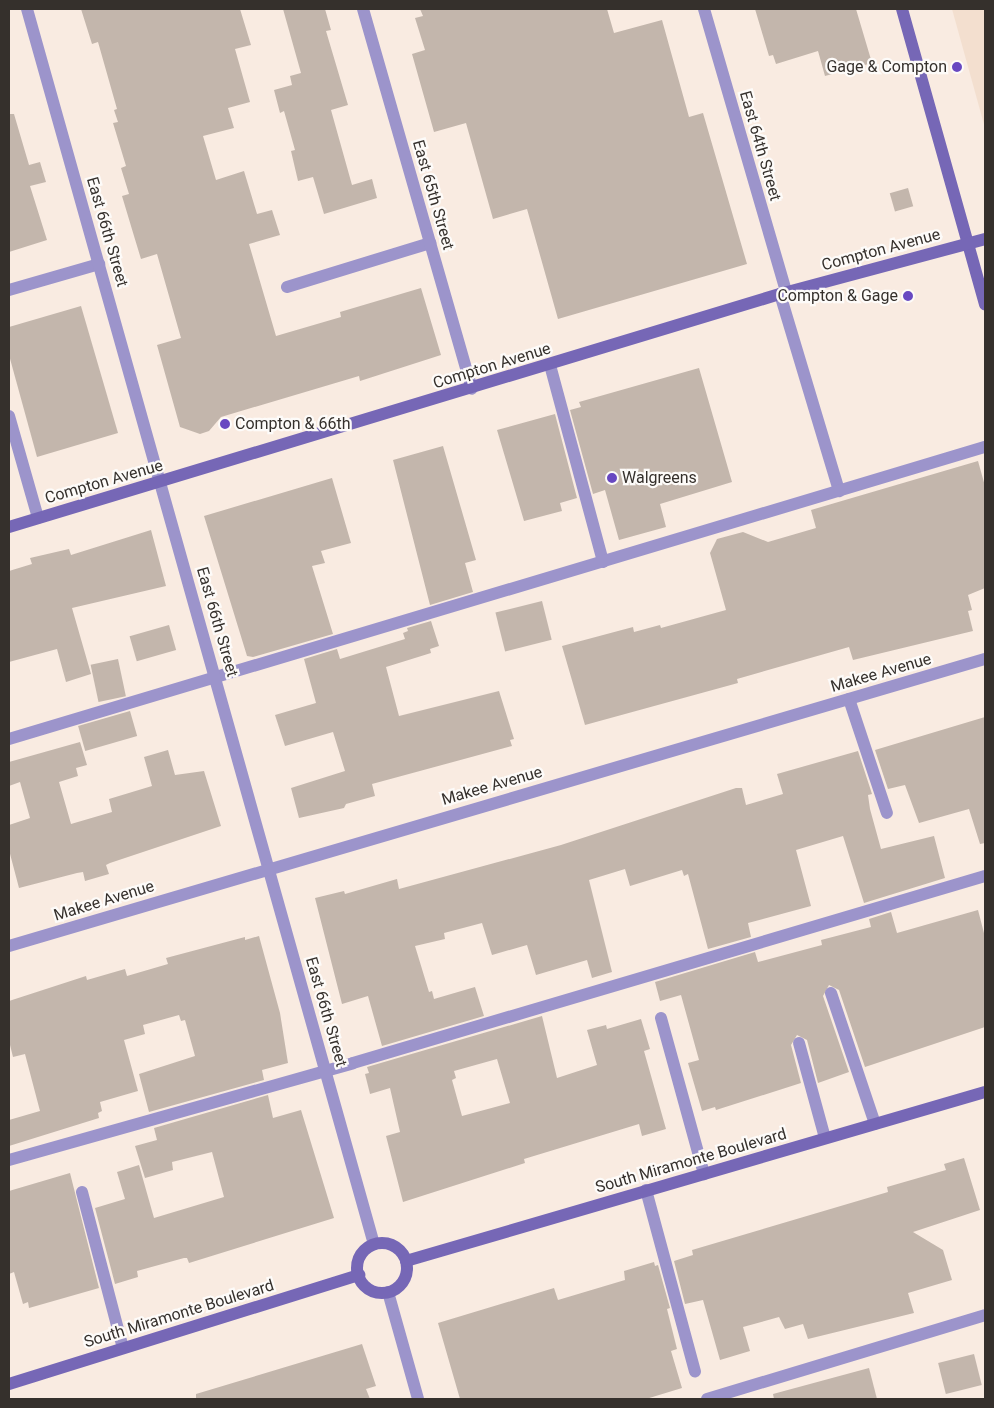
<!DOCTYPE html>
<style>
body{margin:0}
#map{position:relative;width:994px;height:1408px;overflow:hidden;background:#f9ebe1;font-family:Roboto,sans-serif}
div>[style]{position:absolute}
.built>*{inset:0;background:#f3dfcf}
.building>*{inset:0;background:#c3b6ac;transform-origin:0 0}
.lane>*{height:12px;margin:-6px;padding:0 6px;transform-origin:6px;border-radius:6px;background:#9c94cb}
.street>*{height:12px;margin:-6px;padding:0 6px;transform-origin:6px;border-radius:6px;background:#9c94cb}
.secondary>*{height:12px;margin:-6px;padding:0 6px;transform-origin:6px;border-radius:6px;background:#7667b6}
.secondary>.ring{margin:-6px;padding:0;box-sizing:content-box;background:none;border:12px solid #7667b6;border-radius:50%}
.dots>*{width:14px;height:14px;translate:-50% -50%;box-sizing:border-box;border:2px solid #fdfbf9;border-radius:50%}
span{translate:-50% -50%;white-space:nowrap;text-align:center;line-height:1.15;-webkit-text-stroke:4.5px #fdfbf9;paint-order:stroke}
.poi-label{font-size:16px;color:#35302c}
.right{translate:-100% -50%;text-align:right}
.left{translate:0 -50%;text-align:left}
.street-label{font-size:16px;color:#35302c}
.frame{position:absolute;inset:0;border:10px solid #35302c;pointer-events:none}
</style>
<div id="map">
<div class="built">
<div style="clip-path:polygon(952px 9px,985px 9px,985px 128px)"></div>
</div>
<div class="building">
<div style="clip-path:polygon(81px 9px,240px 9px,251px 45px,235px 49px,250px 102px,228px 108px,234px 128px,203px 136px,216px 180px,244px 171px,257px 214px,272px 210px,280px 235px,249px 244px,276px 336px,341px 317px,340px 312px,421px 288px,441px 355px,360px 381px,359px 376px,221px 417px,209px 431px,200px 434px,180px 427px,157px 345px,181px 338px,157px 254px,141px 259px,134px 236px,122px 196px,129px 194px,121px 168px,126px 166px,113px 123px,118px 122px,114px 110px,117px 109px,98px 42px,92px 44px)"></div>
<div style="clip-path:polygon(283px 9px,325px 9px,331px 30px,326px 31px,348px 105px,331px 110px,352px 185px,372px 179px,377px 198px,324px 214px,313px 177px,298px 181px,291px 151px,295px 150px,284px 111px,280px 113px,274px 90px,292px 85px,290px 76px,301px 73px)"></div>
<div style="clip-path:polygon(420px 9px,607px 9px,614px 33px,662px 20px,689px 117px,703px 113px,747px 264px,558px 319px,527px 209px,493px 219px,466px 123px,434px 132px,412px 54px,425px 50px,415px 18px,423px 16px)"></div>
<div style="clip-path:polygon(755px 9px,856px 9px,872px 63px,825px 76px,818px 51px,776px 64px,773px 55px,769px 56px)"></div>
<div style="clip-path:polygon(9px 114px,14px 114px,29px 165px,40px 162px,46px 182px,30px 186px,47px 240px,9px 252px)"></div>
<div style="left:908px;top:188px;width:19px;height:19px;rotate:74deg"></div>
<div style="clip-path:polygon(81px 306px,118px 433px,37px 457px,9px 355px,9px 327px)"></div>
<div style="clip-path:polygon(699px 368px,732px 482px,660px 504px,666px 527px,619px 540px,605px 490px,593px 494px,570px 410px,581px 407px,579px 402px)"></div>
<div style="clip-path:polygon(555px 414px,577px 498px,560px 503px,562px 511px,524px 521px,497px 430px)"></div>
<div style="clip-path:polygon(443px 446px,476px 560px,465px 563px,473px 592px,430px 605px,393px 460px)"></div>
<div style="clip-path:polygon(978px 461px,985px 486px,985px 588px,968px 595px,972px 610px,968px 611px,973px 631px,853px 660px,849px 647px,737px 679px,738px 683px,585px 725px,562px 646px,633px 627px,634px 632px,660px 625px,661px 628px,726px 610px,710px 553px,717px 539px,743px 532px,768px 542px,816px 528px,811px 510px)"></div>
<div style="clip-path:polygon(332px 478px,351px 543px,321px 551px,325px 563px,312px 566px,333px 634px,253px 657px,247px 656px,204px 516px)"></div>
<div style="clip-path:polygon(151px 530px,166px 586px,72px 608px,91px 674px,66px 682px,57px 649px,9px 662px,9px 571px,32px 564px,30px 558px,69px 549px,71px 555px)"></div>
<div style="left:542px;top:601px;width:40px;height:48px;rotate:76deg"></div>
<div style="clip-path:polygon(431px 621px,439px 646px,430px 649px,431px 653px,386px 667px,399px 716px,499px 691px,514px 739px,510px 740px,512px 746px,372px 784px,375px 796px,346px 804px,344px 808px,299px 818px,291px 788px,345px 771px,333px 732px,285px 746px,275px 715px,316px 703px,304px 659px,337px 649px,340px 659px,405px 639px,403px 633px,408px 631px,407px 628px)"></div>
<div style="left:169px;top:625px;width:26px;height:41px;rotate:74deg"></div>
<div style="left:118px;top:659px;width:38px;height:28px;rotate:78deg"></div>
<div style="left:130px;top:711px;width:26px;height:54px;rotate:74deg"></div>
<div style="clip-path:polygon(985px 717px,985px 843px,980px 844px,969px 809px,919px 823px,905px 785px,888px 789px,875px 750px)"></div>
<div style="clip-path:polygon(80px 742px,87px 765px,76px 768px,78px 776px,59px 782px,71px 824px,112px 812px,109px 799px,152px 786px,144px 757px,168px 750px,175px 775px,204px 771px,221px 826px,110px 863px,106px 865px,109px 874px,85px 881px,83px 872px,77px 873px,19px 888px,9px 850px,9px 825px,30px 818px,20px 782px,9px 786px,9px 762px)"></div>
<div style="clip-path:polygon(858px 751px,872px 794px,868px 795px,870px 809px,881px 849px,934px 836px,945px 878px,864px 903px,843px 836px,796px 850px,811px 906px,748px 923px,751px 937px,708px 949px,688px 874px,684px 876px,682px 870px,630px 886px,625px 869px,589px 880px,612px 972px,592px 978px,587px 960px,536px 975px,527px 945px,492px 955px,482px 923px,444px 933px,445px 939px,415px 946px,429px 992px,432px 991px,434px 999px,475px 987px,484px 1016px,382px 1046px,368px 996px,342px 1004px,315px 898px,344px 891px,345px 894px,397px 879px,399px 889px,561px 845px,736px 788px,742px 788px,746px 805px,783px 794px,777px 774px)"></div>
<div style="clip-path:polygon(978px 910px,985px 937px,985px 1027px,865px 1067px,839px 990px,829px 985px,823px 996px,849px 1072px,818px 1083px,807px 1040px,797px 1035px,791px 1045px,801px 1083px,716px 1110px,715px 1107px,702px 1111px,688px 1063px,699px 1060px,681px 995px,660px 1001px,655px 982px,755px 952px,758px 962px,822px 945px,821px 940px,871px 927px,869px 919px,891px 912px,897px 933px)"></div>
<div style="clip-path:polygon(259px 936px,280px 1013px,288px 1063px,262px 1070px,264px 1080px,149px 1112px,139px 1074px,195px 1056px,185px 1020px,181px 1021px,179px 1015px,143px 1025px,145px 1034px,124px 1040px,138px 1091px,100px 1102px,102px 1111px,98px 1113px,99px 1118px,9px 1146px,9px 1120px,40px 1111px,25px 1054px,13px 1057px,9px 1041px,9px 1001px,86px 976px,87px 980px,125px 969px,127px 976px,168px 964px,166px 958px,245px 937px,245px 940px)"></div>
<div style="clip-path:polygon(evenodd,542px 1016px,557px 1078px,597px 1065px,587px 1030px,606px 1025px,607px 1029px,641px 1019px,650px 1049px,644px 1051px,666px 1129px,642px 1136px,639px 1124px,524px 1159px,525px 1163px,403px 1202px,386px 1136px,400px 1132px,390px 1088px,370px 1094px,365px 1074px,369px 1073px,367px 1067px,542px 1016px,497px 1059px,510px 1103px,462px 1116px,452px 1080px,456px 1078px,454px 1071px,497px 1059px)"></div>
<div style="clip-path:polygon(268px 1095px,273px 1118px,301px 1110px,334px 1218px,189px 1263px,187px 1258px,184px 1258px,137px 1271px,138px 1277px,115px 1284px,95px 1208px,125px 1199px,117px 1172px,139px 1165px,154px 1218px,224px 1197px,212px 1152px,172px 1162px,173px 1170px,145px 1178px,135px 1146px,157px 1140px,154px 1128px)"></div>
<div style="clip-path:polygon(964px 1158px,980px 1210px,913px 1232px,943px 1250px,952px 1280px,908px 1293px,914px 1313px,808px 1339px,803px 1324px,785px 1329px,779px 1317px,743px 1327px,750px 1351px,720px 1360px,703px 1300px,685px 1304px,674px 1261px,693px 1255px,692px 1250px,888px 1192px,887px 1187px,946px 1170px,944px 1164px)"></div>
<div style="clip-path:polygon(70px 1173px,99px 1288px,29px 1308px,28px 1302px,23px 1304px,14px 1272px,9px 1274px,9px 1191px)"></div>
<div style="clip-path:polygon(654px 1262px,655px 1266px,658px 1265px,670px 1308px,667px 1309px,677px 1349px,671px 1351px,682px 1388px,646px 1399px,460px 1399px,438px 1323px,554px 1288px,558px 1300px,625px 1280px,624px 1271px)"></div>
<div style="clip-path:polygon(362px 1344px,376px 1386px,366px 1389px,370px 1399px,196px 1399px,196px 1394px)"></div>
<div style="left:974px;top:1354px;width:32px;height:37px;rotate:76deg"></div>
<div style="clip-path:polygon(869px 1368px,877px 1399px,774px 1399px,773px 1394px)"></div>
</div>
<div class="lane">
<div style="left:287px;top:287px;width:150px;rotate:-17.1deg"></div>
<div style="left:9px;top:290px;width:94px;rotate:-16.1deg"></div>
<div style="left:780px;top:294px;width:206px;rotate:73.3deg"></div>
<div style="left:550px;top:365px;width:204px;rotate:74.9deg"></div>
<div style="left:9px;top:416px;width:106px;rotate:74.1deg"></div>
<div style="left:849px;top:699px;width:120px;rotate:71.6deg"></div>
<div style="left:9px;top:739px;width:1019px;rotate:-16.66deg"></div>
<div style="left:831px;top:993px;width:138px;rotate:71.4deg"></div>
<div style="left:661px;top:1018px;width:162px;rotate:74.6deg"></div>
<div style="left:799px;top:1043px;width:98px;rotate:74.7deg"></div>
<div style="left:9px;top:1160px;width:357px;rotate:-15.7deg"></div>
<div style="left:353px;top:1063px;width:659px;rotate:-16.48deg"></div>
<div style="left:646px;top:1190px;width:188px;rotate:74.9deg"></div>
<div style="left:82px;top:1192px;width:161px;rotate:75.3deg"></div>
<div style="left:707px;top:1399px;width:290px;rotate:-16.8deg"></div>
</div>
<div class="street">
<div style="left:27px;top:9px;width:1283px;rotate:74.31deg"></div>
<div style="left:363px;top:9px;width:395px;rotate:74deg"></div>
<div style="left:704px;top:9px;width:295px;rotate:73.8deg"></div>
<div style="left:9px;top:946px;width:1017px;rotate:-16.39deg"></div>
<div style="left:388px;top:1292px;width:111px;rotate:74.3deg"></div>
</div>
<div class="secondary">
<div style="left:902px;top:9px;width:307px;rotate:74.3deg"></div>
<div style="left:9px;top:527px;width:805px;rotate:-16.82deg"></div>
<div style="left:780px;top:294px;width:212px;rotate:-15deg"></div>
<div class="ring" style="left:357px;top:1243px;width:38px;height:38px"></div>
<div style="left:406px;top:1261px;width:603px;rotate:-16.27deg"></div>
<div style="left:9px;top:1384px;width:367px;rotate:-17.3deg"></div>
</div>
<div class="dots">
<div style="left:957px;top:67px;background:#6848c1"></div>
<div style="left:908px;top:296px;background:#6848c1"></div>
<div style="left:225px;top:424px;background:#6848c1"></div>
<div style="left:612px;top:478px;background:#6848c1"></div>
</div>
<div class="poi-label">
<span class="right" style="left:947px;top:67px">Gage &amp; Compton</span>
<span class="right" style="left:898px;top:296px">Compton &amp; Gage</span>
<span class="left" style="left:235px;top:424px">Compton &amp; 66th</span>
<span class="left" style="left:622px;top:478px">Walgreens</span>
</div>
<div class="street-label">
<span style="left:760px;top:146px;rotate:74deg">East 64th Street</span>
<span style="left:433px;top:195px;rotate:74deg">East 65th Street</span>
<span style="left:107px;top:232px;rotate:74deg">East 66th Street</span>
<span style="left:881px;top:250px;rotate:-15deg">Compton Avenue</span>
<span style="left:492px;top:366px;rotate:-17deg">Compton Avenue</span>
<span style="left:104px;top:482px;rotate:-16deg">Compton Avenue</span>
<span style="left:217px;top:622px;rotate:74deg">East 66th Street</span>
<span style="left:881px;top:673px;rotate:-16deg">Makee Avenue</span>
<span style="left:492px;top:786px;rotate:-16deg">Makee Avenue</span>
<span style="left:104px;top:901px;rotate:-17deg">Makee Avenue</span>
<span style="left:326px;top:1012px;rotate:74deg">East 66th Street</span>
<span style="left:691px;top:1161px;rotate:-16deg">South Miramonte Boulevard</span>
<span style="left:179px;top:1314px;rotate:-17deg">South Miramonte Boulevard</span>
</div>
<div class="frame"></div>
</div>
